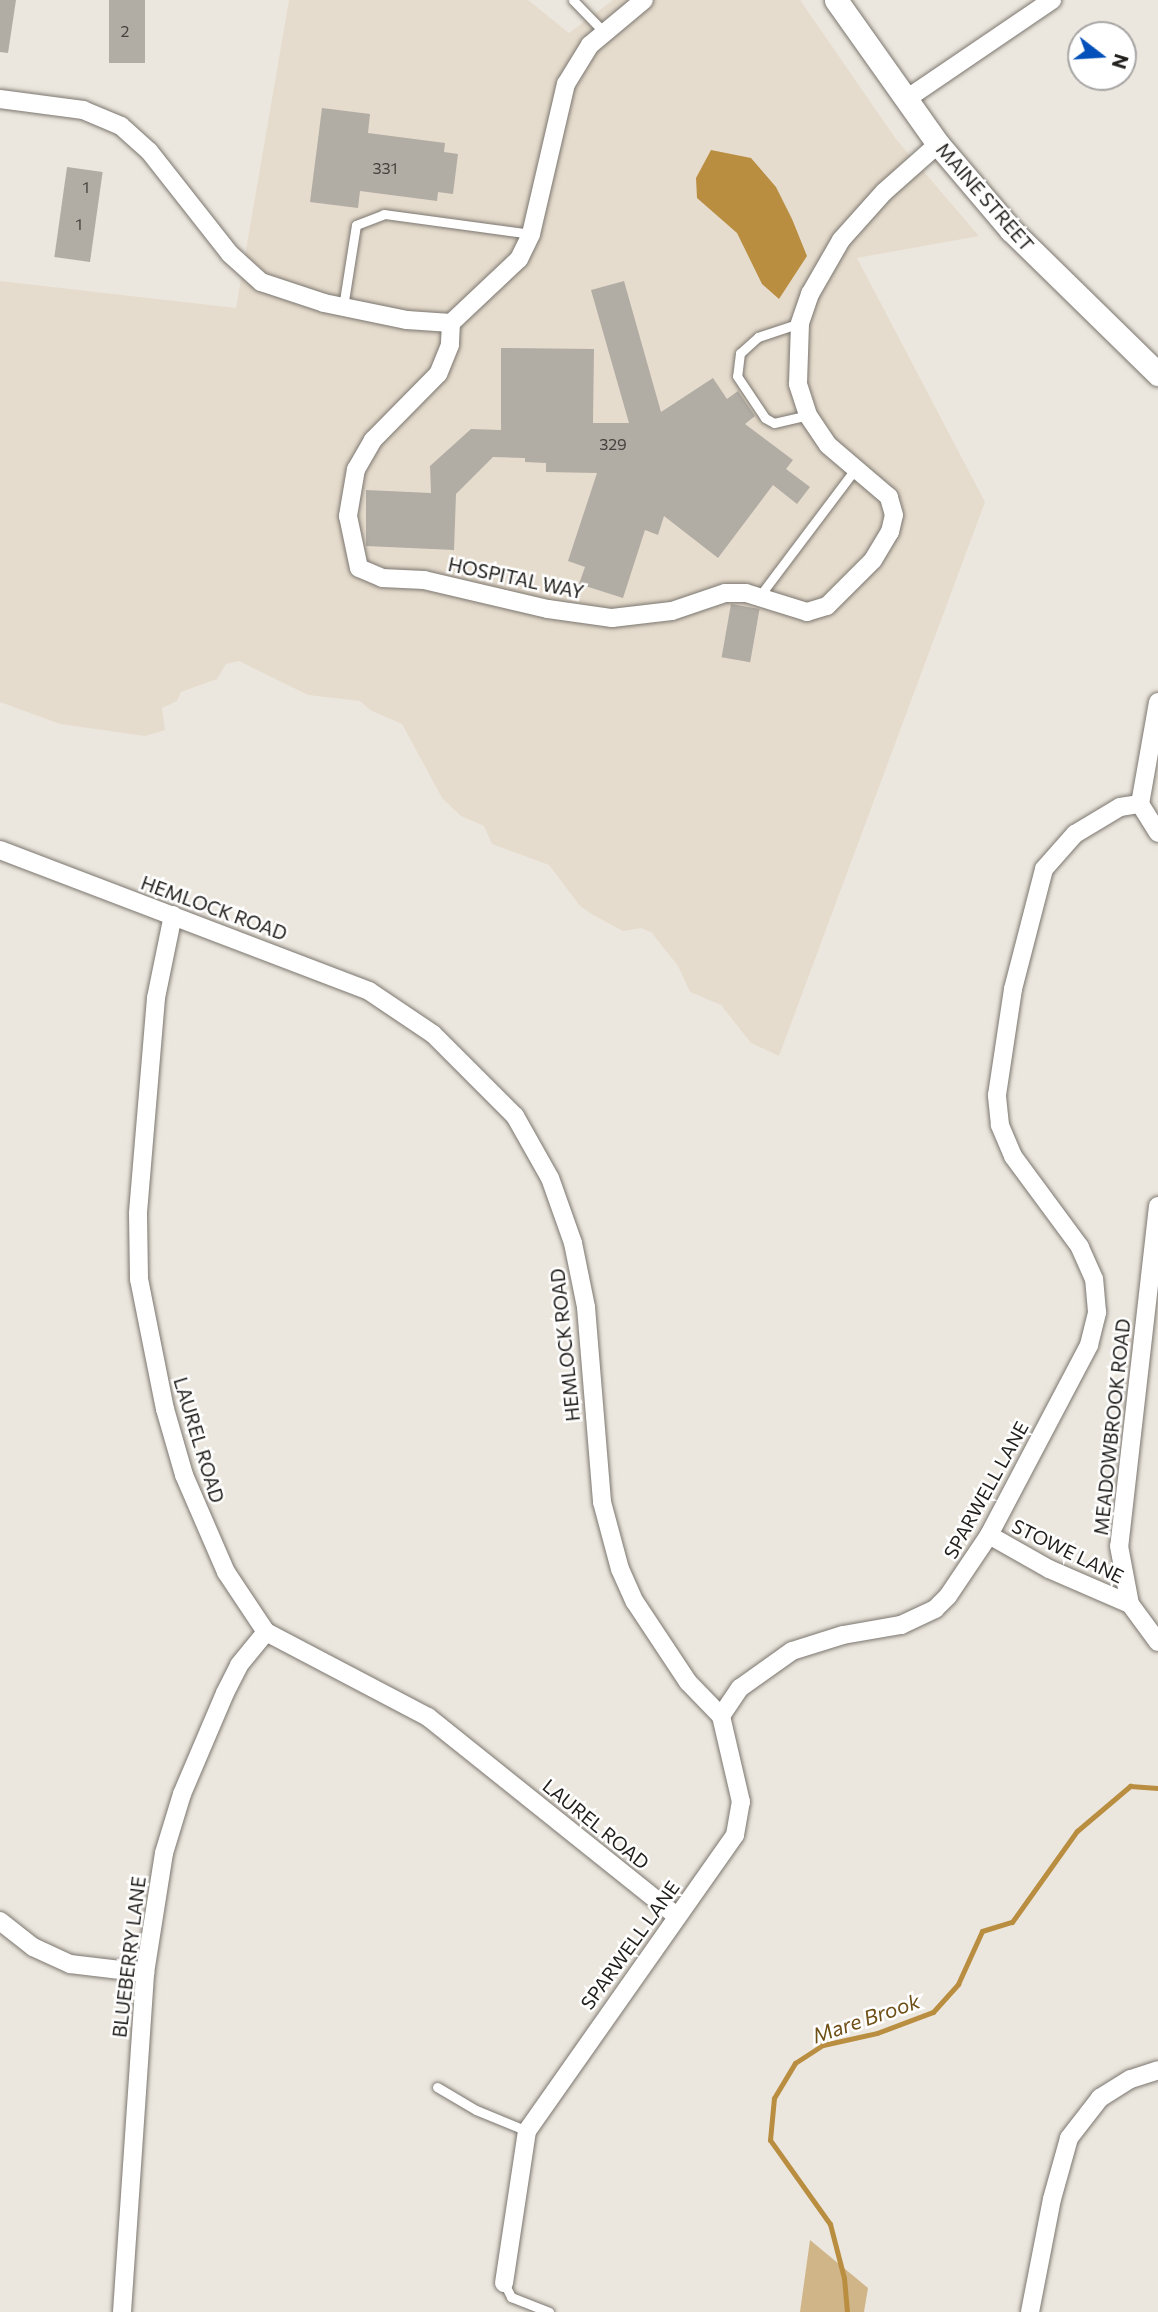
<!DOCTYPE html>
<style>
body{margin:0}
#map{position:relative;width:1158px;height:2312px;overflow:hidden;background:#ece7de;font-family:Commissioner,sans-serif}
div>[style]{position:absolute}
.built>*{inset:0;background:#e6dccd}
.green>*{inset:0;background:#d0b589}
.water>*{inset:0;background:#b98e41}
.stream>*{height:5px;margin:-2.5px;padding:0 2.5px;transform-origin:2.5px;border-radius:2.5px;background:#b98e41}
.building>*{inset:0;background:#b1aca4;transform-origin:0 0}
.roads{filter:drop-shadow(0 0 2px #7b766f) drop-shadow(0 0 2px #7b766f)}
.service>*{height:9px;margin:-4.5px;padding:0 4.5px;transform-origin:4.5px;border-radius:4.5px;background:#fff}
.minor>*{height:18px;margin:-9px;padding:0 9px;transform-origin:9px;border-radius:9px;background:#fff}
.tertiary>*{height:23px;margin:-11.5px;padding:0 11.5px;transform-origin:11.5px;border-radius:11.5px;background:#fff}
span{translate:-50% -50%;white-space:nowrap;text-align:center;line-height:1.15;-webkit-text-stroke:5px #fff;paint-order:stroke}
.number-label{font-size:16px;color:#46433f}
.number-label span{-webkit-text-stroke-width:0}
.street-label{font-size:19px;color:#22201d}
.water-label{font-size:21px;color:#6e5016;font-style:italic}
.north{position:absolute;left:1067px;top:21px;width:70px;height:70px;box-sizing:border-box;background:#fff;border:2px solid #a7a6a5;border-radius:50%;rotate:107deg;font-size:19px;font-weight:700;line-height:28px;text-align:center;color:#22201d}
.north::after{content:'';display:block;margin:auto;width:24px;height:32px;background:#0350ba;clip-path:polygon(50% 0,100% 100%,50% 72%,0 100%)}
</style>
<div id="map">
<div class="built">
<div style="clip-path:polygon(289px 0,528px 0,569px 33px,613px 0,800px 0,896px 139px,979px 236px,857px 258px,985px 502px,779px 1056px,751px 1043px,721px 1005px,690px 992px,678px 966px,651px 932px,641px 928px,623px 931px,593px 915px,580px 906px,549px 865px,492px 844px,484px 826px,461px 816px,442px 798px,402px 724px,370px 710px,360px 701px,308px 695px,239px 661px,226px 664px,217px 679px,181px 692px,177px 701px,162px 708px,165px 730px,145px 736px,60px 724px,0 702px,0 281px,236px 308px)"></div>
</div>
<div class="green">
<div style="clip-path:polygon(810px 2240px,868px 2288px,864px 2312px,800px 2312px)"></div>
</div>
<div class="water">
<div style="clip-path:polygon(711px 150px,751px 158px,776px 187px,792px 219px,807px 256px,779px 299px,762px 284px,737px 233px,697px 198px,696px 178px)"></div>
</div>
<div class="stream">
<div style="left:847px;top:2312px;width:34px;rotate:-95deg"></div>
<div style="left:844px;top:2278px;width:56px;rotate:-104.5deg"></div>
<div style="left:830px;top:2224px;width:103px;rotate:-125.5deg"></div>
<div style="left:770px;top:2140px;width:42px;rotate:-84.6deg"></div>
<div style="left:774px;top:2098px;width:41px;rotate:-59deg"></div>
<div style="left:795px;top:2063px;width:33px;rotate:-33deg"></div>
<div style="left:823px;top:2045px;width:55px;rotate:-12.5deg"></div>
<div style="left:877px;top:2033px;width:60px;rotate:-20.6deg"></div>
<div style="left:933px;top:2012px;width:38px;rotate:-48deg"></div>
<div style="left:958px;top:1984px;width:58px;rotate:-65.6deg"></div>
<div style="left:982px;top:1931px;width:31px;rotate:-17deg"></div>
<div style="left:1012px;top:1922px;width:112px;rotate:-54.5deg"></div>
<div style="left:1077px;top:1831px;width:70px;rotate:-40.3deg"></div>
<div style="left:1130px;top:1786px;width:28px;rotate:4deg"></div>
</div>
<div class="building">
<div style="clip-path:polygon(0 0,16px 0,8px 53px,0 52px)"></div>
<div style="left:109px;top:0;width:36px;height:63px"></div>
<div style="clip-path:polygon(322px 108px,370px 114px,368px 133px,445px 143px,444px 152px,458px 154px,453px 194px,438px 192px,437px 201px,360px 191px,358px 208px,310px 202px)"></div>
<div style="left:67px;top:167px;width:36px;height:91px;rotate:8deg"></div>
<div style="clip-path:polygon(624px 281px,661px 412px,713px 378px,727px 399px,738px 391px,755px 416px,745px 424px,793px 460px,786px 469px,810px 487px,797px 504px,773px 485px,718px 558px,664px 516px,658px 535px,645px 530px,623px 598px,579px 584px,585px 567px,568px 561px,597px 473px,546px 472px,546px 463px,525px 462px,525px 458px,493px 457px,456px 494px,454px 550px,366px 546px,366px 490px,431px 493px,430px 466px,471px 429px,501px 430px,501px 348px,594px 349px,593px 423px,629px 423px,591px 290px)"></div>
<div style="left:731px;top:604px;width:29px;height:54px;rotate:10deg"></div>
</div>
<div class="roads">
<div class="service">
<div style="left:573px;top:0;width:45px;rotate:45.9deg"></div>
<div style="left:343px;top:307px;width:83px;rotate:-81deg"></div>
<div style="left:356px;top:225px;width:30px;rotate:-21deg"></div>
<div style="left:384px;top:214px;width:148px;rotate:7.7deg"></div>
<div style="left:800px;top:323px;width:44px;rotate:161.6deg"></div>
<div style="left:758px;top:337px;width:24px;rotate:138deg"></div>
<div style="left:740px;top:353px;width:23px;rotate:97deg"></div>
<div style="left:737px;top:376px;width:50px;rotate:56.3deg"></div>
<div style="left:765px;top:418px;width:10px;rotate:29deg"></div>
<div style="left:774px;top:423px;width:35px;rotate:-13deg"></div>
<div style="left:758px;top:598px;width:163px;rotate:-53deg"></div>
<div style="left:437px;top:2087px;width:45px;rotate:30.5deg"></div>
<div style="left:476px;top:2110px;width:55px;rotate:22.4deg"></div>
<div style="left:504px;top:2283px;width:16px;rotate:63deg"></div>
<div style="left:511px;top:2297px;width:41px;rotate:21.5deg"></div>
</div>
<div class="minor">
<div style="left:0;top:99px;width:84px;rotate:7.5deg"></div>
<div style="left:83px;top:110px;width:41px;rotate:22.8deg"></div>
<div style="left:121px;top:126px;width:38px;rotate:42deg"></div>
<div style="left:149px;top:151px;width:131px;rotate:51.8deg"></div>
<div style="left:230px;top:254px;width:42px;rotate:42.1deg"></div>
<div style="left:261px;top:282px;width:66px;rotate:18.4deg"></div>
<div style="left:324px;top:303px;width:85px;rotate:11.6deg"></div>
<div style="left:407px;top:320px;width:44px;rotate:3.9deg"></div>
<div style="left:451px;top:323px;width:93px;rotate:-43.3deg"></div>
<div style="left:519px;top:259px;width:28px;rotate:-64deg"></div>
<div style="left:531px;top:234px;width:154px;rotate:-76.9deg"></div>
<div style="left:566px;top:84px;width:46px;rotate:-58.4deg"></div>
<div style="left:590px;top:45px;width:70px;rotate:-39.8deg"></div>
<div style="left:905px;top:100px;width:178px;rotate:-34.2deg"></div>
<div style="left:451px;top:323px;width:22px;rotate:93deg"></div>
<div style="left:450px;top:345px;width:31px;rotate:112deg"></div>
<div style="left:438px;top:374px;width:93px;rotate:134.6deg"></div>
<div style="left:373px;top:440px;width:34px;rotate:120deg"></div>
<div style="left:356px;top:469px;width:48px;rotate:99.7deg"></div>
<div style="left:348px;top:516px;width:53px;rotate:78.1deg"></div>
<div style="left:359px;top:568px;width:25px;rotate:23deg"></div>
<div style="left:382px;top:578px;width:42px;rotate:2.7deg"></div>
<div style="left:424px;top:580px;width:127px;rotate:13.2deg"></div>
<div style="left:548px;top:609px;width:65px;rotate:8deg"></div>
<div style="left:612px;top:618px;width:60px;rotate:-6.7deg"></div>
<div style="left:672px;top:611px;width:56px;rotate:-18.8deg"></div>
<div style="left:725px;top:593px;width:21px"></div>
<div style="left:746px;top:593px;width:64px;rotate:17.3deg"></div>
<div style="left:807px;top:612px;width:21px;rotate:-17deg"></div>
<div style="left:827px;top:606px;width:65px;rotate:-45deg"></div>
<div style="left:873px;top:560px;width:33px;rotate:-59deg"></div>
<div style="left:890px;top:532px;width:17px;rotate:-77deg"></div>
<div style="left:894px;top:515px;width:19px;rotate:-106deg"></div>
<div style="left:889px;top:497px;width:80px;rotate:-139.6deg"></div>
<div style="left:828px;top:445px;width:36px;rotate:-124deg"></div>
<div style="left:808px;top:415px;width:33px;rotate:-108deg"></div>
<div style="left:798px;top:384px;width:61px;rotate:-88.1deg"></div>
<div style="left:800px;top:323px;width:31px;rotate:-71deg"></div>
<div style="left:810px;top:294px;width:62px;rotate:-60.1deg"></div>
<div style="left:841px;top:240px;width:64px;rotate:-48.1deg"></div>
<div style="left:884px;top:192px;width:72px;rotate:-41.6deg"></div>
<div style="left:1158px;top:702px;width:104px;rotate:100deg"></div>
<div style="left:1140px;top:804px;width:34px;rotate:58deg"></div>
<div style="left:0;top:850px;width:395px;rotate:20.9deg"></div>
<div style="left:369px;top:991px;width:77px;rotate:33.9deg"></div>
<div style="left:433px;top:1034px;width:116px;rotate:45deg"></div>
<div style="left:515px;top:1116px;width:71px;rotate:60.6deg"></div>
<div style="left:550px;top:1178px;width:69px;rotate:70.5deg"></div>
<div style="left:573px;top:1243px;width:65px;rotate:78.5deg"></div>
<div style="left:586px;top:1307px;width:196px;rotate:85.3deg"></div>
<div style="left:602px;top:1502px;width:69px;rotate:75deg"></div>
<div style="left:620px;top:1569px;width:36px;rotate:66deg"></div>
<div style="left:635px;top:1602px;width:96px;rotate:56.5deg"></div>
<div style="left:688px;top:1682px;width:47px;rotate:45.9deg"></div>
<div style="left:173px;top:915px;width:85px;rotate:101.6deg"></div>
<div style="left:156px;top:998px;width:217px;rotate:94.8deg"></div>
<div style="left:138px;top:1214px;width:65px;rotate:89.1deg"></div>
<div style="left:139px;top:1279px;width:133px;rotate:78.7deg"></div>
<div style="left:165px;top:1409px;width:69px;rotate:73.9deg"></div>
<div style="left:184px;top:1475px;width:106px;rotate:66.6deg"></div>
<div style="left:226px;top:1572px;width:72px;rotate:56.3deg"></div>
<div style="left:266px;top:1632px;width:183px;rotate:27.7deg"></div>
<div style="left:428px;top:1717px;width:317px;rotate:38.7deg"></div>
<div style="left:1158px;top:1206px;width:342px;rotate:96.5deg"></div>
<div style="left:1119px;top:1546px;width:59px;rotate:79.3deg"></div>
<div style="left:1130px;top:1604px;width:47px;rotate:53.6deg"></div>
<div style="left:989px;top:1535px;width:69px;rotate:29.5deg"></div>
<div style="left:1049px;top:1569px;width:88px;rotate:23.4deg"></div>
<div style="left:0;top:1921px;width:42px;rotate:38.2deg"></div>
<div style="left:33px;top:1947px;width:41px;rotate:24.7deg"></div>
<div style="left:70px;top:1964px;width:76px;rotate:6.8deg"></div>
<div style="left:504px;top:2283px;width:154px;rotate:-81.4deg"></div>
<div style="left:527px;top:2131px;width:362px;rotate:-54.9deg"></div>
<div style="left:735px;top:1835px;width:34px;rotate:-80deg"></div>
<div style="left:741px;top:1802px;width:88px;rotate:-103.1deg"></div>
<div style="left:721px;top:1716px;width:34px;rotate:-56deg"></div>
<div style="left:740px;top:1688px;width:64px;rotate:-35.4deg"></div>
<div style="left:792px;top:1651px;width:53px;rotate:-17.4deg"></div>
<div style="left:843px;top:1635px;width:59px;rotate:-9.8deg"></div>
<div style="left:901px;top:1625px;width:38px;rotate:-25deg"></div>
<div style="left:935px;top:1609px;width:18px;rotate:-45deg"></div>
<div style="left:948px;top:1596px;width:73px;rotate:-56.1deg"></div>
<div style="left:989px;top:1535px;width:215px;rotate:-62.2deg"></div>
<div style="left:1089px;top:1345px;width:34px;rotate:-76deg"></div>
<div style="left:1097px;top:1312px;width:33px;rotate:-95deg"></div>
<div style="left:1094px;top:1279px;width:35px;rotate:-114deg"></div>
<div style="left:1080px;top:1247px;width:113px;rotate:-126.4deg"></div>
<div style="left:1013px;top:1156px;width:34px;rotate:-113deg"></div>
<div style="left:1000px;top:1125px;width:30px;rotate:-96deg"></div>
<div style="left:997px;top:1095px;width:107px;rotate:-81.4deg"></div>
<div style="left:1013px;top:989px;width:124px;rotate:-75.5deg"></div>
<div style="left:1044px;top:869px;width:47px;rotate:-48.5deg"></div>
<div style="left:1075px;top:834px;width:52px;rotate:-31deg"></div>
<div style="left:1120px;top:807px;width:20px;rotate:-9deg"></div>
<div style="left:122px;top:2312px;width:340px;rotate:-86.1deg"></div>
<div style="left:145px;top:1973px;width:121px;rotate:-81deg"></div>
<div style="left:164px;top:1853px;width:62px;rotate:-73deg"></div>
<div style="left:182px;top:1794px;width:110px;rotate:-66.9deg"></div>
<div style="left:225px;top:1693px;width:31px;rotate:-63deg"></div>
<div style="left:239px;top:1665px;width:43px;rotate:-50.7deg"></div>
<div style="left:1030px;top:2312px;width:115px;rotate:-79deg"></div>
<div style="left:1052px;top:2199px;width:63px;rotate:-74.4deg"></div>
<div style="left:1069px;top:2138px;width:51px;rotate:-52.2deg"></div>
<div style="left:1100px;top:2098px;width:36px;rotate:-32deg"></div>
<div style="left:1131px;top:2079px;width:28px;rotate:-18deg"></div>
</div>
<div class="tertiary">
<div style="left:836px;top:0;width:176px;rotate:54.7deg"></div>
<div style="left:938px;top:144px;width:113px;rotate:49.7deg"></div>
<div style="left:1011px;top:230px;width:206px;rotate:44.4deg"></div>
</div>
</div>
<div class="number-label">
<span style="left:125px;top:31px">2</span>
<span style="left:385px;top:168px">331</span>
<span style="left:86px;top:187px">1</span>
<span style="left:79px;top:224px">1</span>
<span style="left:613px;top:444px">329</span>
</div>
<div class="street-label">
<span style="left:985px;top:197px;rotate:49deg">MAINE STREET</span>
<span style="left:516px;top:578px;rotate:12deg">HOSPITAL WAY</span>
<span style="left:214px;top:908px;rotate:20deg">HEMLOCK ROAD</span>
<span style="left:565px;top:1345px;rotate:-96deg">HEMLOCK ROAD</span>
<span style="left:1112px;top:1427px;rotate:-84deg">MEADOWBROOK ROAD</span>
<span style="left:199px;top:1440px;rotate:73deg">LAUREL ROAD</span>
<span style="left:986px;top:1490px;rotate:-61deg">SPARWELL LANE</span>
<span style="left:1068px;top:1551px;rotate:26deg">STOWE LANE</span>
<span style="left:596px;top:1824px;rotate:39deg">LAUREL ROAD</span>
<span style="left:630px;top:1945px;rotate:-54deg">SPARWELL LANE</span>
<span style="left:129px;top:1957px;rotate:-83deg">BLUEBERRY LANE</span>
</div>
<div class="water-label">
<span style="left:866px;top:2018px;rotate:-19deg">Mare Brook</span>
</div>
<div class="north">N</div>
</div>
